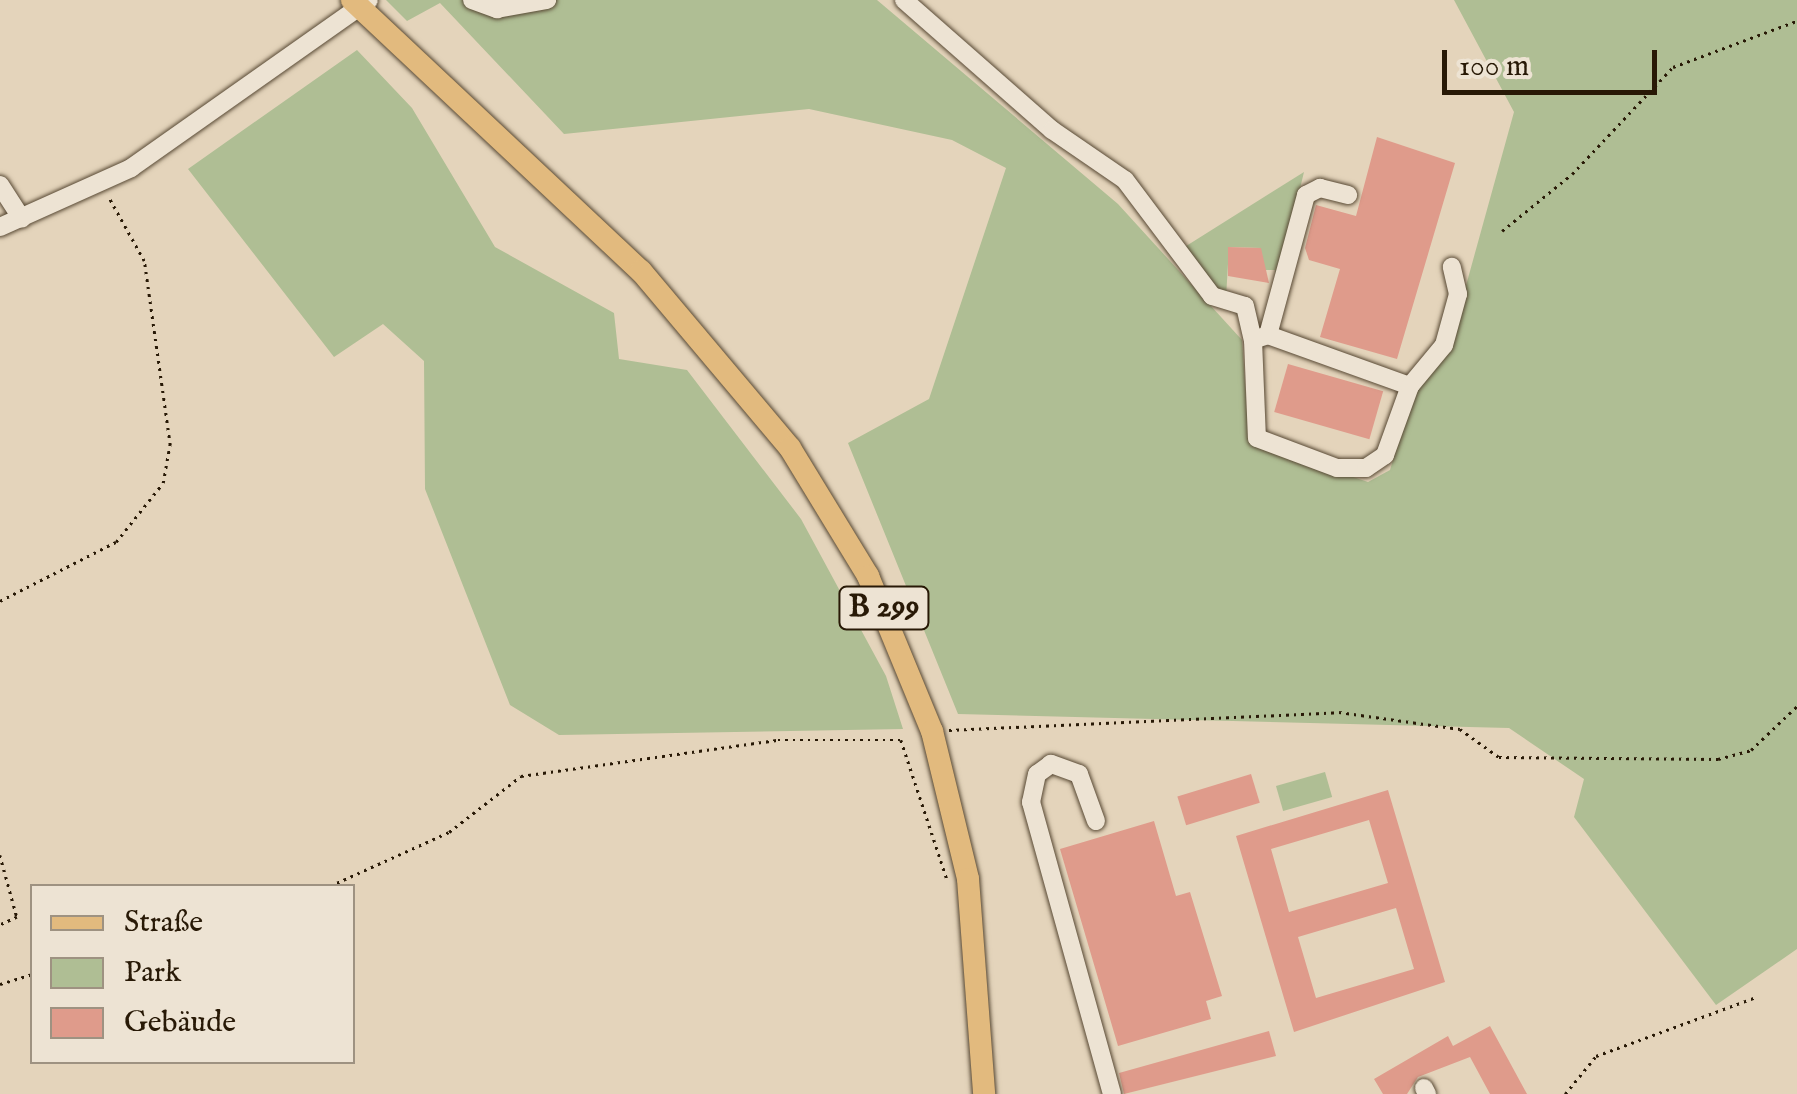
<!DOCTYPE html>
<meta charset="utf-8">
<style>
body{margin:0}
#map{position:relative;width:1797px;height:1094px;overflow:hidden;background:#e4d4bb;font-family:"IM FELL English",serif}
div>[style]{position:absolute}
.green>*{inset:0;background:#afbe94;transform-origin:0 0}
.building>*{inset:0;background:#df9b8b;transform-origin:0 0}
.path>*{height:2.5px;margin-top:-1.25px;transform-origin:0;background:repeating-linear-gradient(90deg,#281906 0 2.5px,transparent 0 7.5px)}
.roads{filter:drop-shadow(0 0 2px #574833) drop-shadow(0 0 2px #574833)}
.minor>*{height:18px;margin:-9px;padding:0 9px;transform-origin:9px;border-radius:9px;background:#ede3d3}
.major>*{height:22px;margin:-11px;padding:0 11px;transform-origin:11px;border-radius:11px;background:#e2ba7e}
span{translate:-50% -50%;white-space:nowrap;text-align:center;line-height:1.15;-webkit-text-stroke:8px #ede3d3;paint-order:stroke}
.shield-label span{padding:2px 8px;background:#ede3d3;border:2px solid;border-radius:8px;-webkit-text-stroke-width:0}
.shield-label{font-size:32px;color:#281906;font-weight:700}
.legend{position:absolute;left:30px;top:884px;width:325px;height:180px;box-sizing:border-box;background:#ede3d3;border:2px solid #9e9281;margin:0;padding:12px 18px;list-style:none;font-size:30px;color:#281906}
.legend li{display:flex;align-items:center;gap:20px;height:50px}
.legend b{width:50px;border:2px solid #9e9281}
.scale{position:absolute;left:1442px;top:50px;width:215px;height:45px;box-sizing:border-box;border:5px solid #281906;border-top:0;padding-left:12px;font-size:30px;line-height:35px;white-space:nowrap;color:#281906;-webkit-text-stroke:8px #ede3d3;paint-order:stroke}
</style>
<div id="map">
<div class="green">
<div style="clip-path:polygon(386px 0,877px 0,1118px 204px,1242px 340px,1249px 442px,1368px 482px,1390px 470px,1414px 389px,1449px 347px,1514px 112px,1454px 0,1797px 0,1797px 949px,1716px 1005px,1574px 817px,1584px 779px,1509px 728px,958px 714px,848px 443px,929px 399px,1006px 168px,952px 140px,809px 109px,564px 134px,440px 3px,407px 21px)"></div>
<div style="clip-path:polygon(357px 50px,412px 108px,495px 247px,614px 313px,619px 359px,687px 370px,801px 519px,886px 676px,903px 729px,559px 735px,510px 705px,425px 489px,424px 361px,383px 324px,334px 357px,188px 169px)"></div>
<div style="clip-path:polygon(1304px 172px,1277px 283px,1275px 270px,1261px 270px,1261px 248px,1229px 247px,1226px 298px,1183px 248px)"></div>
<div style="left:1325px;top:772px;width:26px;height:51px;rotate:74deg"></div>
</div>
<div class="building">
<div style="clip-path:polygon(1377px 137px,1455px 163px,1397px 359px,1320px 337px,1340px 269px,1309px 260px,1305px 248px,1316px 205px,1356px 216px)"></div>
<div style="clip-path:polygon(1228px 247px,1261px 248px,1269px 283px,1228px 276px)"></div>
<div style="left:1288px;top:364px;width:99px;height:50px;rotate:16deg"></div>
<div style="left:1251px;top:774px;width:30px;height:77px;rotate:73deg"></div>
<div style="clip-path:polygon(evenodd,1388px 790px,1445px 982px,1294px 1032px,1236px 836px,1388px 790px,1369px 820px,1388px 883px,1289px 912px,1271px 849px,1369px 820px,1388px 790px,1396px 908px,1414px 969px,1316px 998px,1298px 937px,1396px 908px)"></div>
<div style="clip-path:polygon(1154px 821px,1176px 896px,1190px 892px,1222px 996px,1206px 1001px,1211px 1019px,1118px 1046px,1060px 849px)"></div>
<div style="clip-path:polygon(1490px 1026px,1527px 1094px,1490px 1094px,1470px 1057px,1418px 1077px,1407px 1094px,1383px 1094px,1374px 1079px,1448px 1036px,1453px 1046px)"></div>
<div style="clip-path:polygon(1269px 1031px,1276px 1056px,1124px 1094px,1119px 1073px)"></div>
</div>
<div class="path">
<div style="left:1502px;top:231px;width:90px;rotate:-39.2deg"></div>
<div style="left:1572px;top:174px;width:147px;rotate:-46.7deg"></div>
<div style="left:1673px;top:67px;width:132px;rotate:-20.4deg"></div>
<div style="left:0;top:601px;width:130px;rotate:-27deg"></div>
<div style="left:116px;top:542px;width:75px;rotate:-51.5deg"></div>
<div style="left:163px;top:483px;width:39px;rotate:-80deg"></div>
<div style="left:170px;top:445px;width:186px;rotate:-98deg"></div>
<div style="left:144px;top:261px;width:72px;rotate:-119.1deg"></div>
<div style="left:949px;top:730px;width:390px;rotate:-2.6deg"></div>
<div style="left:1339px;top:712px;width:122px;rotate:8deg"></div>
<div style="left:1460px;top:729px;width:48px;rotate:35.7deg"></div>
<div style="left:1499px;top:757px;width:219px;rotate:0.5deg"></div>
<div style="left:1718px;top:759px;width:34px;rotate:-15deg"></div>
<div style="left:1751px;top:750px;width:64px;rotate:-43.7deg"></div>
<div style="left:0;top:855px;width:64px;rotate:74.7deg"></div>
<div style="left:17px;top:917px;width:19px;rotate:155deg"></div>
<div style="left:330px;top:886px;width:131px;rotate:-24.4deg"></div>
<div style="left:449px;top:832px;width:91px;rotate:-37.9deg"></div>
<div style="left:521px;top:776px;width:260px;rotate:-8deg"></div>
<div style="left:778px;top:740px;width:123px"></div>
<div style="left:901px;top:740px;width:146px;rotate:71.7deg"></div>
<div style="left:0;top:984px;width:34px;rotate:-17deg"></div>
<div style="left:1565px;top:1094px;width:49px;rotate:-50.8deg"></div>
<div style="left:1596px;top:1056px;width:171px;rotate:-20.2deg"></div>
</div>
<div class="roads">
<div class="minor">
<div style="left:472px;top:0;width:27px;rotate:20deg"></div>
<div style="left:497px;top:9px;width:51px;rotate:-10.2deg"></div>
<div style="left:904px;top:0;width:197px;rotate:41.3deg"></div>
<div style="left:1052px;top:130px;width:88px;rotate:34.4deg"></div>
<div style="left:1125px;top:180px;width:145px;rotate:53.1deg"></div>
<div style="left:1212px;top:296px;width:34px;rotate:17deg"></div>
<div style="left:1245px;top:306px;width:35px;rotate:77deg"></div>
<div style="left:1253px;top:340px;width:16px;rotate:-18deg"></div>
<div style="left:1268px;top:335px;width:145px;rotate:-74.8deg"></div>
<div style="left:1306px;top:195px;width:16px;rotate:-27deg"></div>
<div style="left:1320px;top:188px;width:29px;rotate:14deg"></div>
<div style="left:0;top:185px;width:40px;rotate:57.1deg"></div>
<div style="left:0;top:227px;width:144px;rotate:-24.2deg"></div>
<div style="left:131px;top:168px;width:291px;rotate:-35.2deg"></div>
<div style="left:1268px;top:335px;width:151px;rotate:19.8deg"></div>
<div style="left:1253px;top:340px;width:98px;rotate:87.7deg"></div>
<div style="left:1257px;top:438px;width:85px;rotate:20.6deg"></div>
<div style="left:1337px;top:468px;width:29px"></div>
<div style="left:1366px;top:468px;width:23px;rotate:-34deg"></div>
<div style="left:1385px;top:455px;width:73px;rotate:-70.1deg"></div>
<div style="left:1410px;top:386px;width:53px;rotate:-50.3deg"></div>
<div style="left:1444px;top:345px;width:53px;rotate:-74.6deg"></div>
<div style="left:1458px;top:294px;width:28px;rotate:-103deg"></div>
<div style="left:1096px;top:821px;width:50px;rotate:-109.9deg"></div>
<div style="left:1079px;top:774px;width:30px;rotate:-160deg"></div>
<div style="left:1051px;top:764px;width:17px;rotate:144deg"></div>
<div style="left:1037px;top:774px;width:29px;rotate:102deg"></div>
<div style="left:1031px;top:802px;width:303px;rotate:74.5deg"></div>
<div style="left:1424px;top:1088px;width:7px;rotate:63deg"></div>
</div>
<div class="major">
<div style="left:352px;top:0;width:396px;rotate:43.2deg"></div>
<div style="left:641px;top:271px;width:231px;rotate:49.9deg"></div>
<div style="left:790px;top:448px;width:150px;rotate:58.6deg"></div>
<div style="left:868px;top:576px;width:168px;rotate:67.6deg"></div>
<div style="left:932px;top:731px;width:152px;rotate:76.3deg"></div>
<div style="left:968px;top:879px;width:216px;rotate:85.7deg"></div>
</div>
</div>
<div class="shield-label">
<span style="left:884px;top:608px">B 299</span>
</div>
<ul class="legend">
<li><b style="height:12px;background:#e2ba7e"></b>Straße</li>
<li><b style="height:28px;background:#afbe94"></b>Park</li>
<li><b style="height:28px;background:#df9b8b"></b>Gebäude</li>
</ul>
<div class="scale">100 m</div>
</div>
